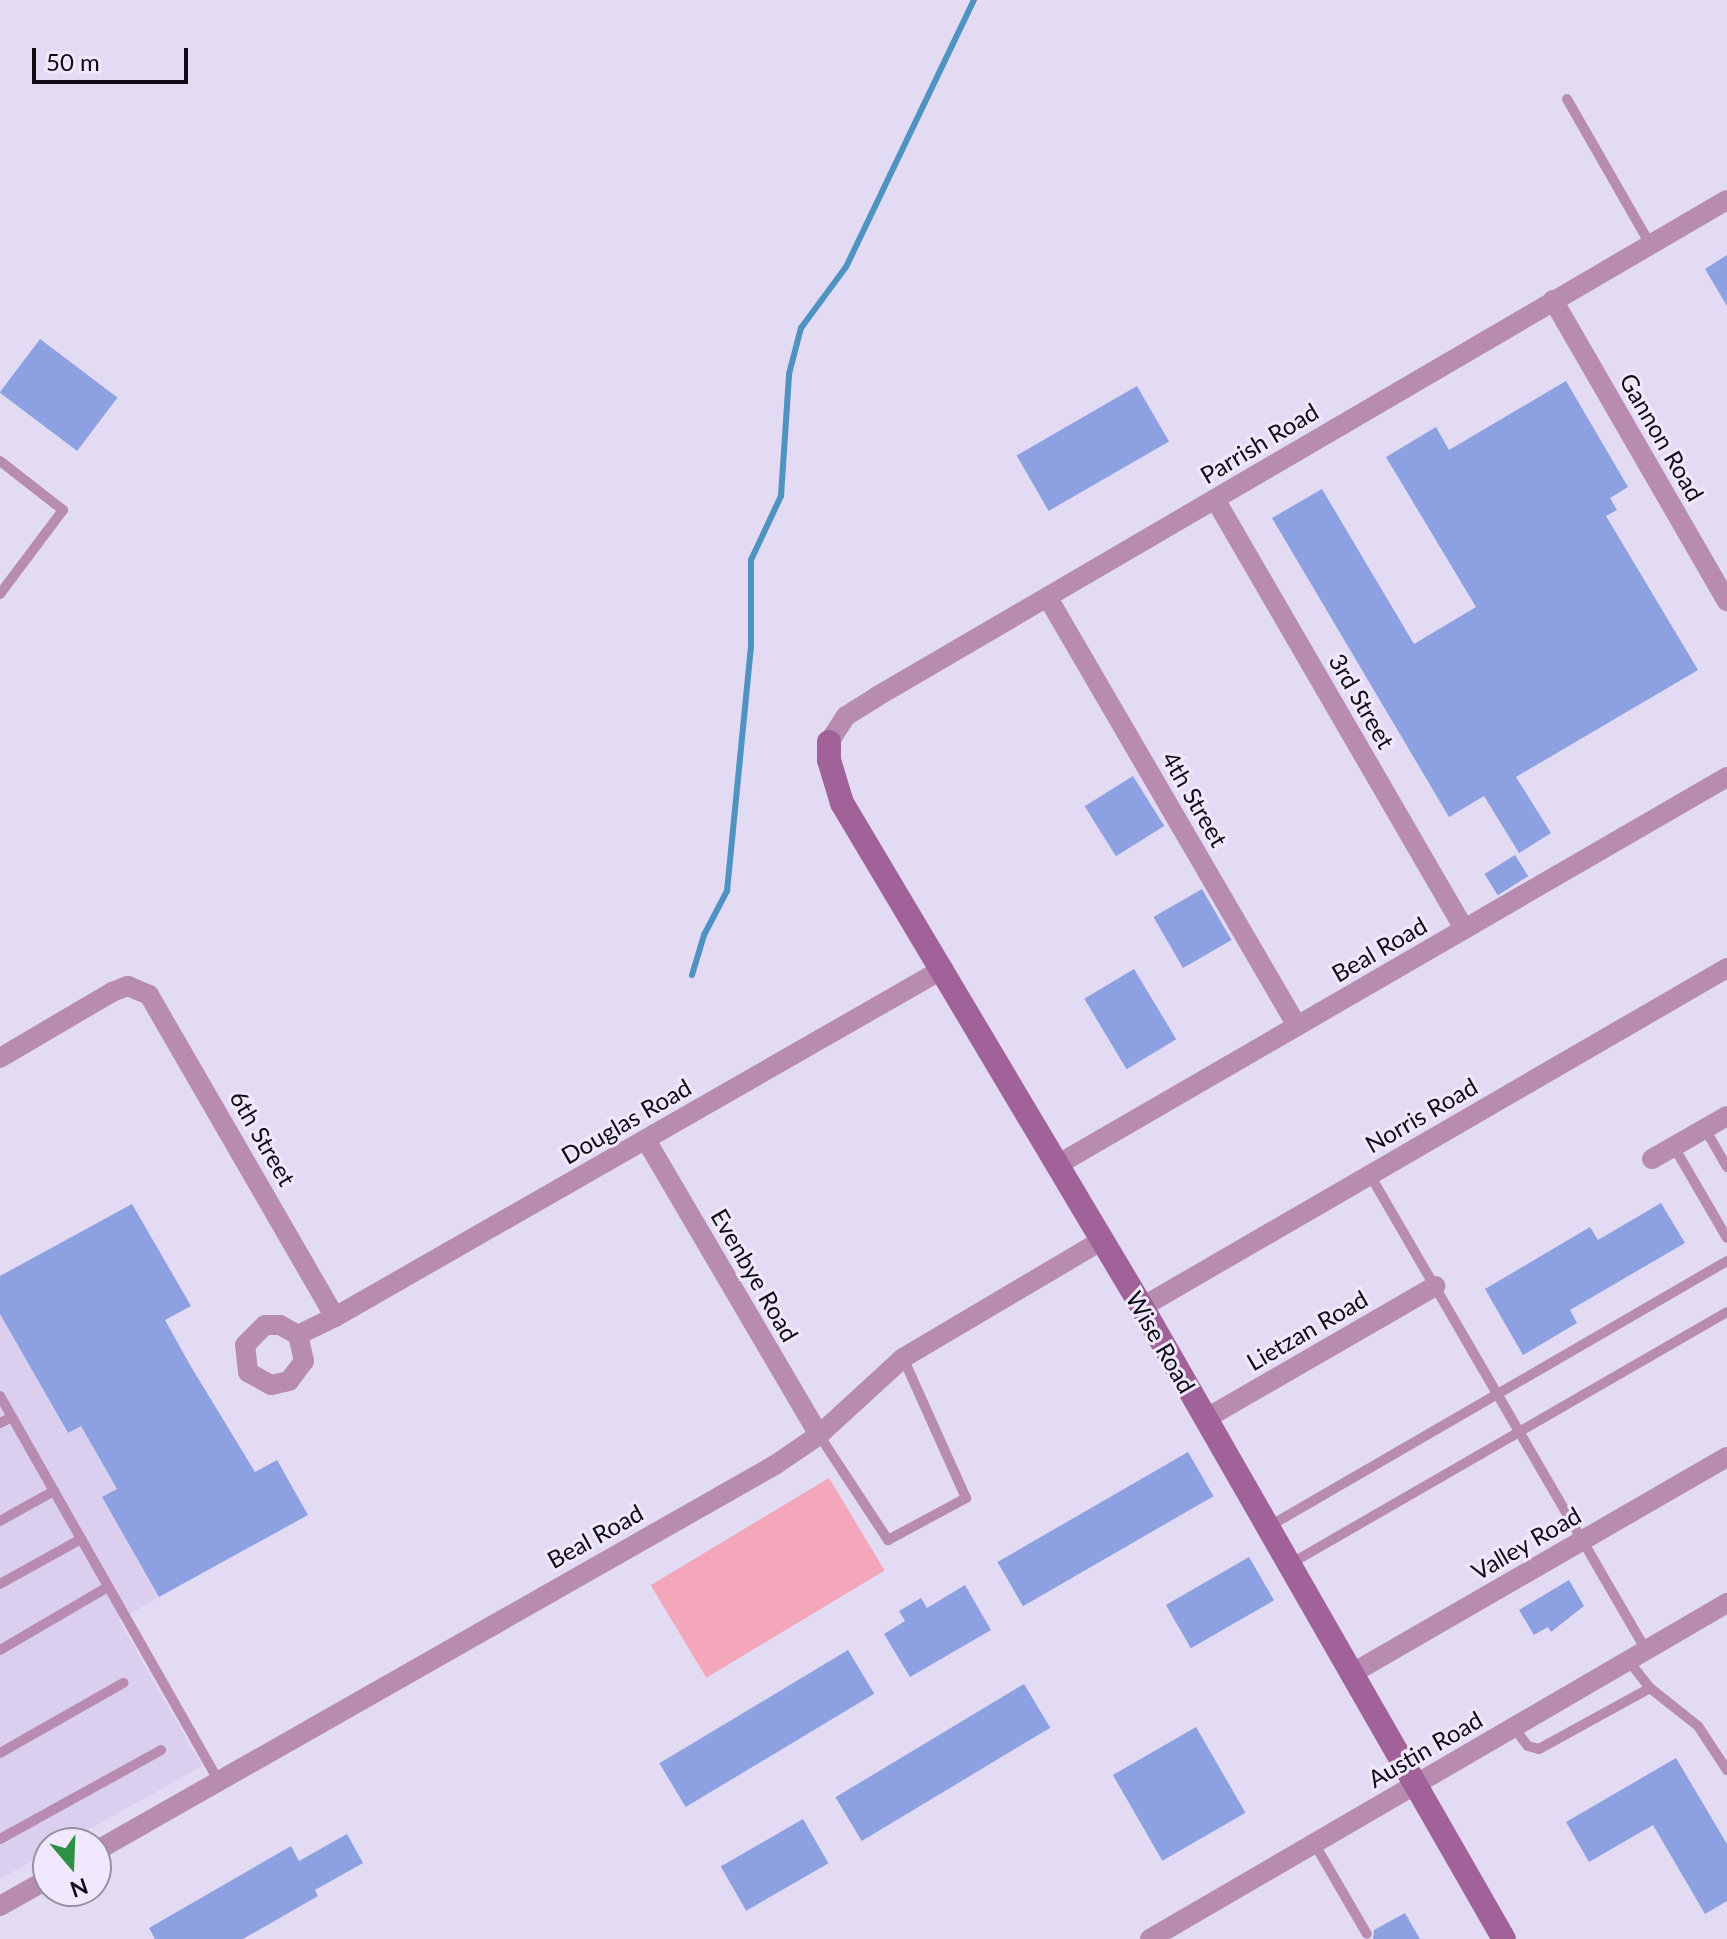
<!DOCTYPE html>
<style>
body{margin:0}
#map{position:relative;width:1727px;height:1939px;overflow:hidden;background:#e3dbf3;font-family:Lato,sans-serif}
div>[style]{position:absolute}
.built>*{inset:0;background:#dacfef}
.green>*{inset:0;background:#f4a7ba;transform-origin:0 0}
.stream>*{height:6px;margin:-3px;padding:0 3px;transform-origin:3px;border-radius:3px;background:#4e93c1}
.building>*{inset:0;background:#8da1e2;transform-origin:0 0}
.lane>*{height:10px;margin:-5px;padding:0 5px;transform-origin:5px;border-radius:5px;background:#b78cb0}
.street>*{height:20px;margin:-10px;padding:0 10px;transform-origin:10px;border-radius:10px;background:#b78cb0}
.secondary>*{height:24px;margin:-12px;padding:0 12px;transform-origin:12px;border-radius:12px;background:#a06298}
span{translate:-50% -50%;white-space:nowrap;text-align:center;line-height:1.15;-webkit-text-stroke:6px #f0e9fd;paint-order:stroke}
.street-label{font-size:24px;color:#0f0c14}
.north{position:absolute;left:32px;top:1827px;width:80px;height:80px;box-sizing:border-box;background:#f0e9fd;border:2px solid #9691a0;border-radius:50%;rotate:161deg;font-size:22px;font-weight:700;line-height:32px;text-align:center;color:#0f0c14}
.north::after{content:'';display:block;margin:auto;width:28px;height:36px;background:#2e9044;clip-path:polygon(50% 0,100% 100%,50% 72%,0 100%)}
.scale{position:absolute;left:32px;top:48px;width:156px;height:36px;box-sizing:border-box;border:4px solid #0f0c14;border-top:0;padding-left:10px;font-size:24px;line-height:28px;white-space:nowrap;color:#0f0c14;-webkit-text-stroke:6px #f0e9fd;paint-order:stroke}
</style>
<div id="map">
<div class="built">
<div style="clip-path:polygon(0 1314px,67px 1433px,81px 1426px,117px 1489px,102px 1497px,159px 1597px,119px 1620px,202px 1766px,65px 1843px,48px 1843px,48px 1852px,0 1879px)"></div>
</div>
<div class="green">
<div style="left:829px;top:1478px;width:108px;height:208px;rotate:59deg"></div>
</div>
<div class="stream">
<div style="left:692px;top:975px;width:42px;rotate:-73.3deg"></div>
<div style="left:704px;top:935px;width:50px;rotate:-62.4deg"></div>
<div style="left:727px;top:891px;width:246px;rotate:-84.4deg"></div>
<div style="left:751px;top:646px;width:86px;rotate:-90deg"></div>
<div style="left:751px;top:560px;width:71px;rotate:-64.9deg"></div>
<div style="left:781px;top:496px;width:122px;rotate:-86.2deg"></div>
<div style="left:789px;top:374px;width:48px;rotate:-75.4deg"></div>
<div style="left:801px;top:328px;width:76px;rotate:-53.6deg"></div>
<div style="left:846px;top:267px;width:296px;rotate:-64.4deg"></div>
</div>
<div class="building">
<div style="clip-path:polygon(1727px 255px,1727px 306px,1705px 269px)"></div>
<div style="left:40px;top:339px;width:97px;height:67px;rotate:37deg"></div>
<div style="clip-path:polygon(1566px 381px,1628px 487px,1610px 498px,1617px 510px,1606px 516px,1698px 670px,1516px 777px,1551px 833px,1519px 853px,1484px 796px,1449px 817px,1272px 518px,1322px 489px,1414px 644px,1476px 607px,1386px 457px,1436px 427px,1449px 450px)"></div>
<div style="left:1137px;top:386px;width:64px;height:139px;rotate:60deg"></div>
<div style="left:1133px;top:776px;width:59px;height:57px;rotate:58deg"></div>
<div style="left:1515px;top:855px;width:25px;height:36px;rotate:58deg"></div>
<div style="left:1202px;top:889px;width:59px;height:56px;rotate:60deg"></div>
<div style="left:1134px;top:969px;width:82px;height:58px;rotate:59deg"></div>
<div style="clip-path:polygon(1661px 1203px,1685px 1243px,1570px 1310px,1577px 1323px,1523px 1355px,1485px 1289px,1590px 1227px,1598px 1240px)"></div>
<div style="clip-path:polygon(132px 1204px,191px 1306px,165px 1320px,190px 1365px,255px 1472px,277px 1460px,308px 1515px,159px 1597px,102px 1497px,117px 1489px,81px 1426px,68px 1433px,0 1314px,0 1276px)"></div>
<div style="left:1188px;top:1452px;width:51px;height:220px;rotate:60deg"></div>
<div style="left:1249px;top:1557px;width:50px;height:96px;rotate:60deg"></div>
<div style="clip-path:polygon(1569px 1580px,1584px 1606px,1551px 1632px,1548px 1627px,1534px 1635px,1519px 1610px)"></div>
<div style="clip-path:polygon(965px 1585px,991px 1630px,910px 1677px,884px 1634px,905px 1621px,899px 1611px,921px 1598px,927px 1608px)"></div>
<div style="left:848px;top:1650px;width:51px;height:220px;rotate:59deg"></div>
<div style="left:1024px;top:1684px;width:51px;height:220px;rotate:59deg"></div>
<div style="left:1196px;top:1727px;width:99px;height:96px;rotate:60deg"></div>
<div style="clip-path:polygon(1676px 1758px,1727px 1844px,1727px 1901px,1705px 1914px,1653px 1825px,1589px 1862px,1566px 1822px)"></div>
<div style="left:803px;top:1819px;width:51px;height:95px;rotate:60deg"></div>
<div style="clip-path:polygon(347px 1834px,363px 1863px,315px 1890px,318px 1896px,243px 1939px,155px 1939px,149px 1928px,291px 1846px,299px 1861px)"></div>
<div style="clip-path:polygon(1405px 1913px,1420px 1939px,1373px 1939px,1374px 1930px)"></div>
</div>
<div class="lane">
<div style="left:1567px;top:99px;width:167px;rotate:60.2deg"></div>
<div style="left:0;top:461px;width:80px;rotate:37.9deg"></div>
<div style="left:63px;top:510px;width:105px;rotate:126.9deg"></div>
<div style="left:1705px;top:1129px;width:44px;rotate:59.9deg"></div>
<div style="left:1674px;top:1147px;width:105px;rotate:59.8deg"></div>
<div style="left:1370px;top:1175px;width:549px;rotate:59.84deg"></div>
<div style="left:0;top:1396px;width:443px;rotate:60.4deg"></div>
<div style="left:0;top:1423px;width:13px;rotate:-27deg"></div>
<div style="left:819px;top:1435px;width:126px;rotate:56.7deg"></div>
<div style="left:888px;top:1540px;width:89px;rotate:-28.3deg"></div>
<div style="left:966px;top:1498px;width:154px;rotate:-114.2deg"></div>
<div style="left:0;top:1521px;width:62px;rotate:-29.1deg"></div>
<div style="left:1268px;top:1527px;width:531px;rotate:-30.09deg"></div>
<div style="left:1290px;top:1564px;width:504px;rotate:-29.97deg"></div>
<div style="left:0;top:1584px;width:93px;rotate:-29.1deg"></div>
<div style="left:0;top:1650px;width:125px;rotate:-30.3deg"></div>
<div style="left:1628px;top:1660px;width:36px;rotate:52deg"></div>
<div style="left:1650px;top:1688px;width:61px;rotate:38.4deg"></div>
<div style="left:1698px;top:1726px;width:53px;rotate:56.6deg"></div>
<div style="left:1513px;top:1727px;width:24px;rotate:52deg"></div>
<div style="left:1528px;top:1746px;width:11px;rotate:15deg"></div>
<div style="left:1539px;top:1749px;width:127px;rotate:-28.8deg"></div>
<div style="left:0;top:1753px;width:142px;rotate:-29.6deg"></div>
<div style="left:0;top:1839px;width:184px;rotate:-28.9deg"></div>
<div style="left:1314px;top:1843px;width:105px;rotate:59.8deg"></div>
</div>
<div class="street">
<div style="left:1553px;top:300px;width:348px;rotate:60deg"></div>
<div style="left:1215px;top:499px;width:497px;rotate:59.9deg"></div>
<div style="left:1048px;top:598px;width:495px;rotate:59.8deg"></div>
<div style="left:829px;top:742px;width:31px;rotate:-57deg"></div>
<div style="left:846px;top:716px;width:36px;rotate:-32deg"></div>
<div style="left:876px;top:697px;width:985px;rotate:-30.29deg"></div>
<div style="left:0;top:1058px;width:130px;rotate:-30.5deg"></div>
<div style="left:112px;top:992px;width:17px;rotate:-21deg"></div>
<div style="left:128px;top:986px;width:23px;rotate:23deg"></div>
<div style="left:149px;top:995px;width:372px;rotate:60deg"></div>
<div style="left:646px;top:1140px;width:342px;rotate:59.6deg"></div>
<div style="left:1652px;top:1159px;width:86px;rotate:-29.8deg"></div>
<div style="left:1057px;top:1165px;width:774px;rotate:-30.08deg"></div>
<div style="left:1142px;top:1307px;width:676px;rotate:-30.09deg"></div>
<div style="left:298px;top:1335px;width:27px;rotate:77deg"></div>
<div style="left:304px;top:1361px;width:25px;rotate:127deg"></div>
<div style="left:289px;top:1381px;width:18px;rotate:167deg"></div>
<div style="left:271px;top:1385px;width:26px;rotate:-151deg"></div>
<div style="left:248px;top:1372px;width:27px;rotate:-96deg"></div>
<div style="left:245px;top:1345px;width:28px;rotate:-45deg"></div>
<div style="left:265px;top:1325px;width:15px"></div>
<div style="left:280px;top:1325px;width:21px;rotate:29deg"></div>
<div style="left:298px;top:1335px;width:41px;rotate:-25.9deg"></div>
<div style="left:335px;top:1317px;width:701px;rotate:-29.79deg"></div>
<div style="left:1205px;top:1419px;width:266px;rotate:-30deg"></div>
<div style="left:1351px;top:1674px;width:434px;rotate:-30deg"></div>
<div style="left:96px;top:1851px;width:781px;rotate:-29.62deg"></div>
<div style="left:775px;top:1465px;width:53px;rotate:-34.3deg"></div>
<div style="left:819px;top:1435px;width:114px;rotate:-42.5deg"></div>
<div style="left:903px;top:1358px;width:230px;rotate:-30.6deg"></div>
<div style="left:0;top:1906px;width:55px;rotate:-29.4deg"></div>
<div style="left:1150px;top:1939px;width:668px;rotate:-30.21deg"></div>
</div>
<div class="secondary">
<div style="left:829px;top:742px;width:18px;rotate:90deg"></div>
<div style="left:829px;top:760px;width:45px;rotate:73.2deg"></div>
<div style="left:842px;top:803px;width:587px;rotate:59.24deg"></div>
<div style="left:1142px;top:1307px;width:728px;rotate:60.2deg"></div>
</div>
<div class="street-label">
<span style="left:1662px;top:437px;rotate:60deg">Gannon Road</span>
<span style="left:1259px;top:443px;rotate:-31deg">Parrish Road</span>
<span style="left:1362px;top:701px;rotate:60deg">3rd Street</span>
<span style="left:1195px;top:799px;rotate:60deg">4th Street</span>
<span style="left:1379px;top:949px;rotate:-30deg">Beal Road</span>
<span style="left:1421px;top:1115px;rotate:-30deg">Norris Road</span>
<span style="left:626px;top:1121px;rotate:-30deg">Douglas Road</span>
<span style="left:263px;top:1138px;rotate:60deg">6th Street</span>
<span style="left:755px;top:1275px;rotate:60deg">Evenbye Road</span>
<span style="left:1307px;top:1330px;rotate:-30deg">Lietzan Road</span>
<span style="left:1161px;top:1342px;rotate:60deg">Wise Road</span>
<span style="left:595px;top:1536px;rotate:-29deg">Beal Road</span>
<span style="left:1526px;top:1543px;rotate:-30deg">Valley Road</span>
<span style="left:1425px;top:1749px;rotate:-30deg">Austin Road</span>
</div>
<div class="north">N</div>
<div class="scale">50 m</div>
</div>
